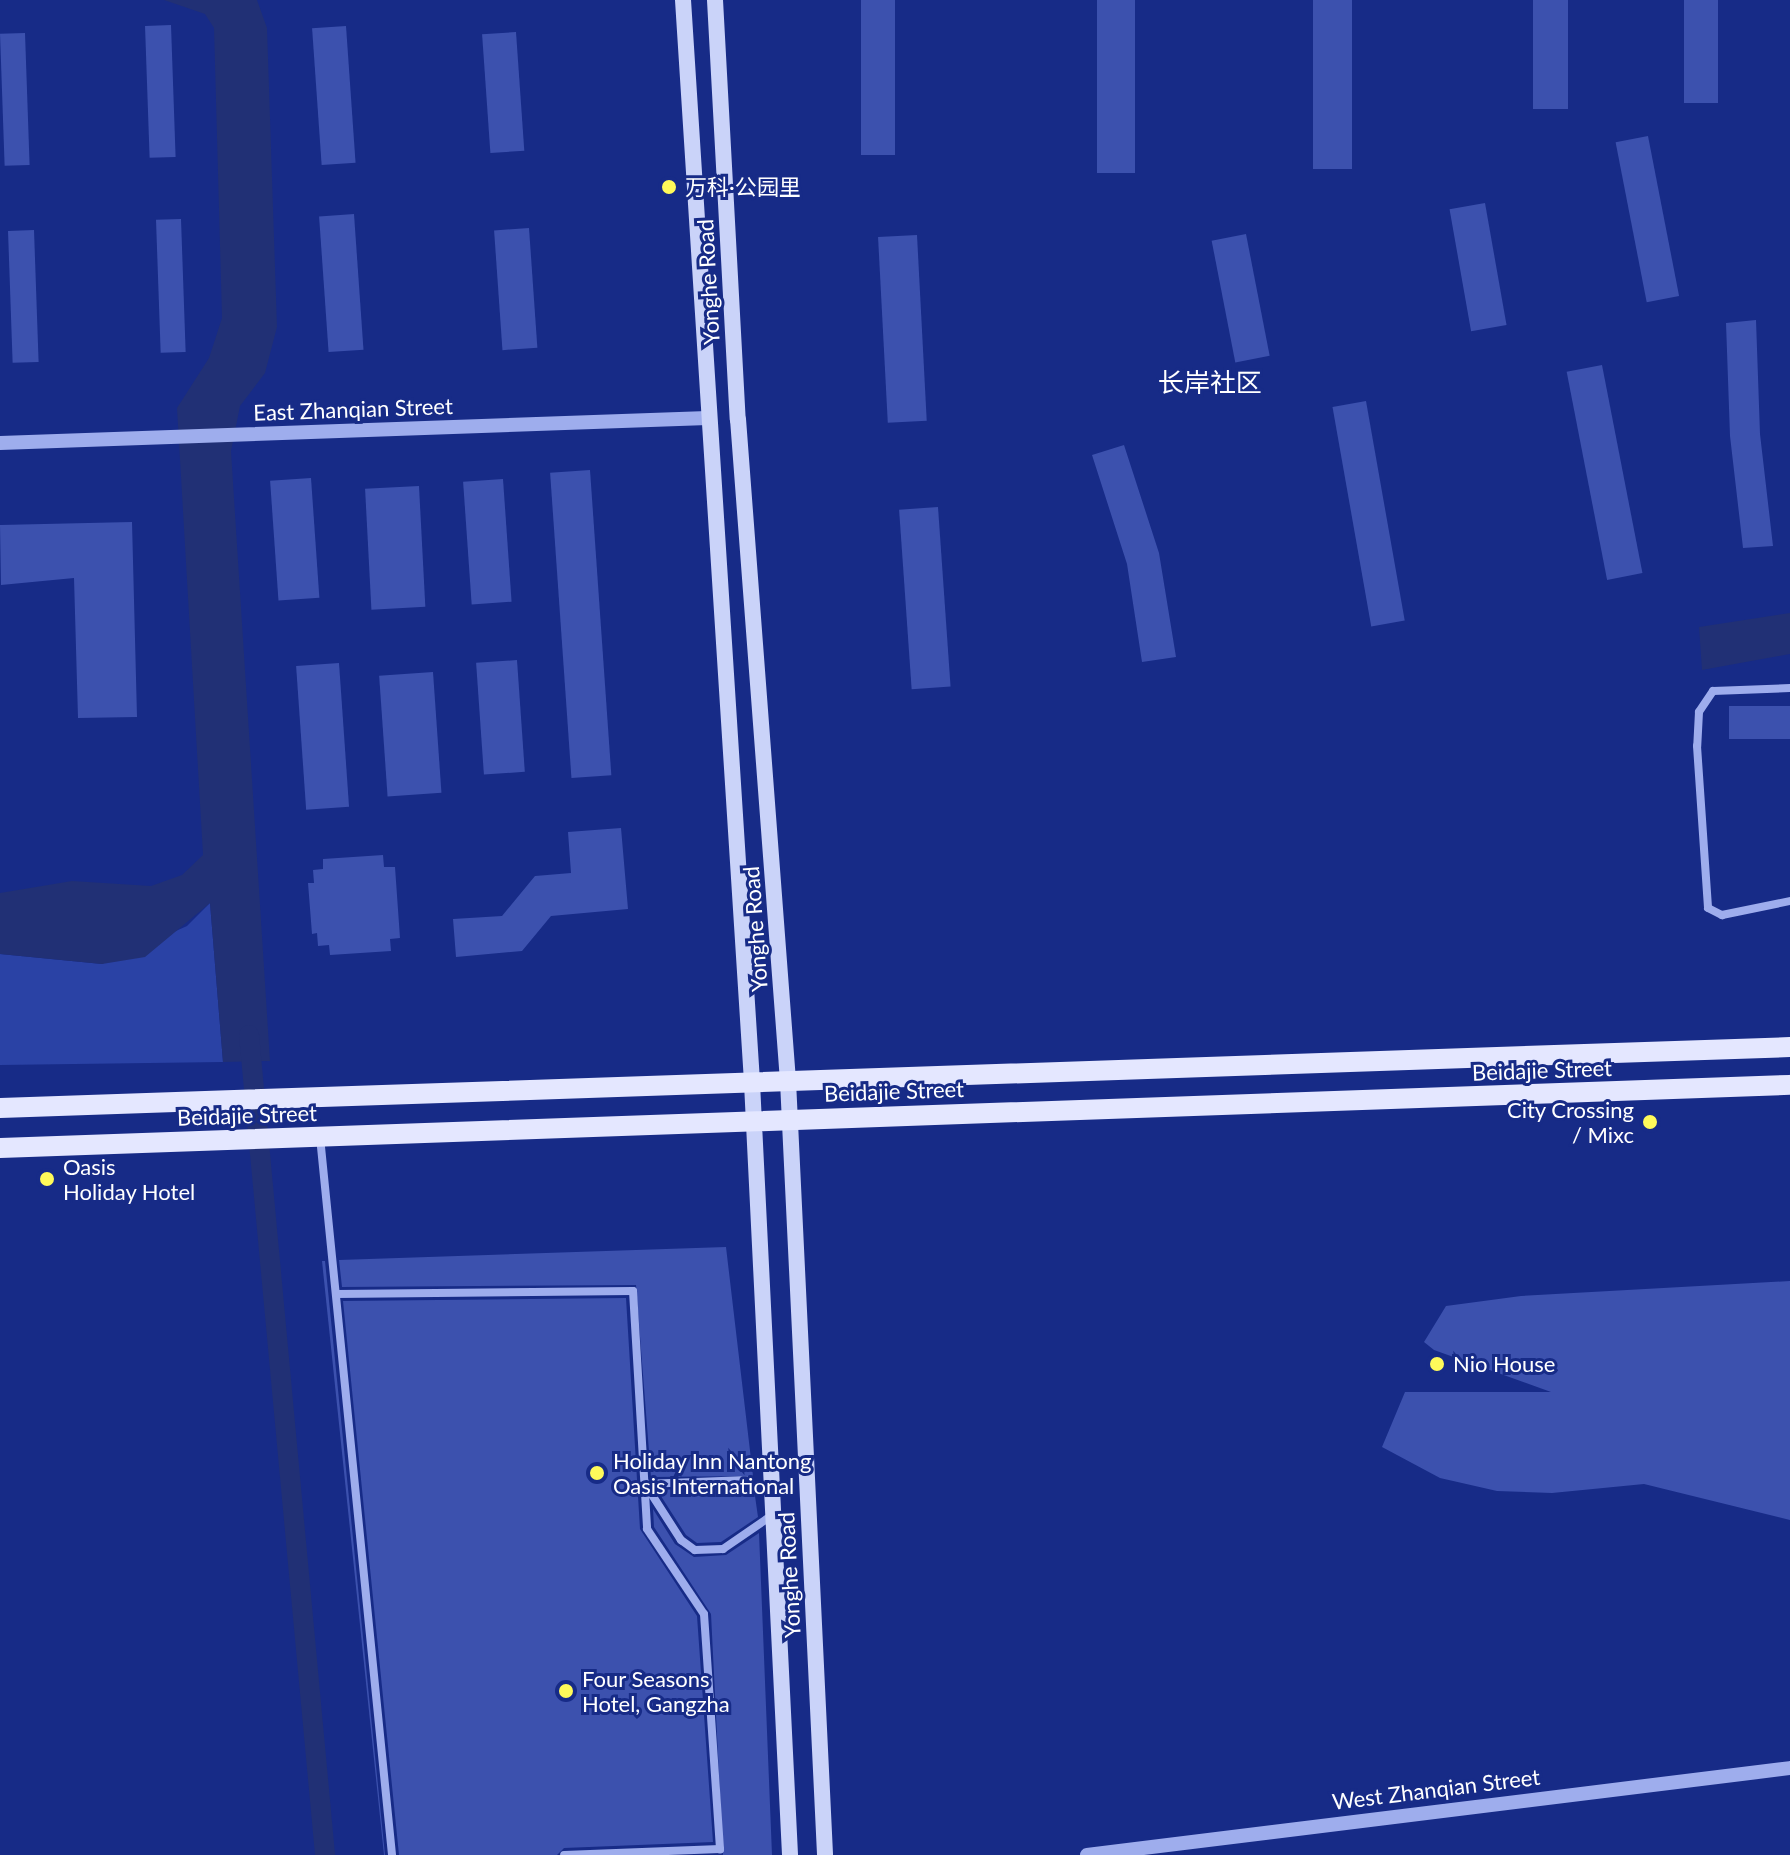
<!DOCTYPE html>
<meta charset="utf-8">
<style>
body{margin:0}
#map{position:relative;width:1790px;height:1855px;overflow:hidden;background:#172b87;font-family:Lato,"Noto Sans SC",sans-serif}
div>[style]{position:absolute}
.green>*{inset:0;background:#2a42a5}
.water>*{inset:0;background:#213075}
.canal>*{height:20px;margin:-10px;padding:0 10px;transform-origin:10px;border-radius:10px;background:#213075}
.building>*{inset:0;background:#3c51ae;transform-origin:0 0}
.minor>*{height:8px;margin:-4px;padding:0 4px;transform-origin:4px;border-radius:4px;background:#9eaded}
.tertiary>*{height:14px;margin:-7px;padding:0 7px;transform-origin:7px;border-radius:7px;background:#9eaded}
.secondary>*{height:16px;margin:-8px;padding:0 8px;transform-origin:8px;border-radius:8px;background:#cad3f9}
.primary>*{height:20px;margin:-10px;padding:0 10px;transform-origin:10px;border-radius:10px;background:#e4e7ff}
.dots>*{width:22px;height:22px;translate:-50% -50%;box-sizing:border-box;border:4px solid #172b87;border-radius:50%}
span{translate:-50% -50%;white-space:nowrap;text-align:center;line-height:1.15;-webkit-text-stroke:6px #172b87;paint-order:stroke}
.poi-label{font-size:22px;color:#fff}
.left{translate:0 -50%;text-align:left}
.right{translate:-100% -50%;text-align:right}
.street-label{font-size:22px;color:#fff}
.quarter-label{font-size:26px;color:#fff}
</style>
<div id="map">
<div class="green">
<div style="clip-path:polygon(210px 903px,223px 1062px,0 1065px,0 954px,102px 964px,187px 926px)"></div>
</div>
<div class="water">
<div style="clip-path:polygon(164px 0,257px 0,267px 28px,277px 327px,265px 373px,240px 406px,231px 451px,270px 1061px,223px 1062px,210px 903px,145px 957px,102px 964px,0 954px,0 893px,72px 881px,151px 886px,182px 875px,203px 855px,177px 408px,209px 358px,222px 318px,214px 28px,205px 14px)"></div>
<div style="clip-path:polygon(1790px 613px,1790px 654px,1702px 670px,1699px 627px)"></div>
</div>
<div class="canal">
<div style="left:249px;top:1035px;width:824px;rotate:84.7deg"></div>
</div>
<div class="building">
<div style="left:861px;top:0;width:34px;height:155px"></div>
<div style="left:1097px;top:0;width:38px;height:173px"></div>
<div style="left:1313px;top:0;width:39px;height:169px"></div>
<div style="left:1533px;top:0;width:35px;height:109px"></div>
<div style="left:1684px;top:0;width:34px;height:103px"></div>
<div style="left:171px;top:25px;width:132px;height:26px;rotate:88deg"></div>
<div style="left:346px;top:26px;width:137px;height:34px;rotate:86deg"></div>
<div style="left:516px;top:32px;width:119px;height:34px;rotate:86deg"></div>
<div style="left:25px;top:33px;width:132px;height:25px;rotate:88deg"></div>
<div style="left:1648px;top:136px;width:163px;height:33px;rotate:79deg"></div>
<div style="left:1485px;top:203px;width:124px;height:36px;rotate:80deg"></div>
<div style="left:354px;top:214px;width:136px;height:35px;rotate:86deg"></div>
<div style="left:181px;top:219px;width:133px;height:25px;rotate:88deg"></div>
<div style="left:529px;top:228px;width:120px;height:35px;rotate:86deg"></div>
<div style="left:34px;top:230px;width:132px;height:26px;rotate:88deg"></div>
<div style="left:1246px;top:234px;width:124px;height:35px;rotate:79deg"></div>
<div style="left:917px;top:235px;width:186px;height:39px;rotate:87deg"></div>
<div style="clip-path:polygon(1756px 320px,1760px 434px,1773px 546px,1743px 548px,1730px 436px,1726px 323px)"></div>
<div style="left:1602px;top:365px;width:212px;height:36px;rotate:79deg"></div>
<div style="left:1366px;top:401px;width:223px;height:34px;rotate:80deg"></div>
<div style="clip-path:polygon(1124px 445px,1159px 553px,1176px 657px,1142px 662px,1127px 564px,1092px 455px)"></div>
<div style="left:590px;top:470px;width:306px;height:40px;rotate:86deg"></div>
<div style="left:311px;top:478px;width:120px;height:41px;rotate:86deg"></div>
<div style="left:503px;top:479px;width:123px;height:40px;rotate:86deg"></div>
<div style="left:419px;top:486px;width:121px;height:54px;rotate:87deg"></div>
<div style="left:938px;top:507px;width:180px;height:39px;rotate:86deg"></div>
<div style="clip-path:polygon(132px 522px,137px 717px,78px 718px,74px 578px,1px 585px,0 525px)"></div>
<div style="left:517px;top:660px;width:112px;height:41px;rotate:86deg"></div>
<div style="left:339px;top:663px;width:144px;height:43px;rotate:86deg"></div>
<div style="left:433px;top:672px;width:121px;height:54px;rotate:86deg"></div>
<div style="left:1790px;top:706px;width:33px;height:61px;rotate:90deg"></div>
<div style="clip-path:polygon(621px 828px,628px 909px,551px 916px,522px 951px,456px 957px,453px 919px,502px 916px,535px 876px,571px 873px,568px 832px)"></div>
<div style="clip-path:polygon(383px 855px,384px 867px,395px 867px,400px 938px,390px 939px,391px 951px,330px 955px,329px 945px,318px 946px,317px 933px,312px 934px,308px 883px,314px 883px,313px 870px,323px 869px,323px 859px)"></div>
<div style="clip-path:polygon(726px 1247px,753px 1476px,651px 1477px,636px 1285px,342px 1287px,339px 1260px)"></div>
<div style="clip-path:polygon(322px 1261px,325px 1261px,385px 1855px,384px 1855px)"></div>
<div style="clip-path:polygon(1790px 1281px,1790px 1520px,1644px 1484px,1552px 1493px,1497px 1491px,1440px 1478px,1382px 1447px,1405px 1392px,1551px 1392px,1434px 1350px,1424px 1342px,1446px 1306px,1521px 1296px)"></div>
<div style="clip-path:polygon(626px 1298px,640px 1529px,697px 1616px,713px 1842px,564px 1848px,557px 1855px,399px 1855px,343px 1301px)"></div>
<div style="clip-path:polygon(753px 1482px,758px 1517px,721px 1542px,697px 1543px,686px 1535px,657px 1490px,747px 1487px)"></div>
<div style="clip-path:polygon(653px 1509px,675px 1544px,694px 1557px,726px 1555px,759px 1533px,772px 1855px,723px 1855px,711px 1614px,654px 1527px)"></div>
</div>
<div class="minor">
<div style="left:1790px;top:688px;width:77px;rotate:177.8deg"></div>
<div style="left:1713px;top:691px;width:25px;rotate:124deg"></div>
<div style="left:1699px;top:712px;width:34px;rotate:93deg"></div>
<div style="left:1697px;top:746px;width:162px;rotate:86.1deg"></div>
<div style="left:1708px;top:908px;width:16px;rotate:27deg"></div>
<div style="left:1722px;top:915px;width:69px;rotate:-11.6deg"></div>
<div style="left:320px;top:1137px;width:722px;rotate:84.27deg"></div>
<div style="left:336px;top:1294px;width:297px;rotate:-0.6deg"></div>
<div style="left:633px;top:1291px;width:238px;rotate:86.6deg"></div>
<div style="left:647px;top:1529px;width:102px;rotate:56.2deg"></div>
<div style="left:704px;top:1614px;width:236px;rotate:86.1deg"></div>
<div style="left:720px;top:1849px;width:156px;rotate:177.8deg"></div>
<div style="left:644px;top:1484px;width:103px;rotate:-2.2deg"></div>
<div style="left:645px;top:1484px;width:67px;rotate:57.3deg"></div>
<div style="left:681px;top:1540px;width:17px;rotate:36deg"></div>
<div style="left:695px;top:1550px;width:28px;rotate:-2deg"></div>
<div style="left:723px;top:1549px;width:58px;rotate:-34.5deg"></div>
</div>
<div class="tertiary">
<div style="left:0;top:443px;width:708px;rotate:-2.02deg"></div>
<div style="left:1087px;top:1855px;width:708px;rotate:-7.05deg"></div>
</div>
<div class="secondary">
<div style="left:683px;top:0;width:1085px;rotate:86.35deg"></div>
<div style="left:752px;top:1083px;width:773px;rotate:87.18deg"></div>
<div style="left:715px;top:0;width:420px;rotate:86.9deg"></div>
<div style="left:738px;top:419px;width:664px;rotate:85.68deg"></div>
<div style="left:788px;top:1081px;width:775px;rotate:87.26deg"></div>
</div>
<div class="primary">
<div style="left:0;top:1108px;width:1791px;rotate:-1.95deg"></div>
<div style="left:0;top:1148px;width:1791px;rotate:-2.02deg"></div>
</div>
<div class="dots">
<div style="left:669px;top:187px;background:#fffa5a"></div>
<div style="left:1650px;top:1122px;background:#fffa5a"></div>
<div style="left:47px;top:1179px;background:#fffa5a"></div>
<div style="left:1437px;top:1364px;background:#fffa5a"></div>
<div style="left:597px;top:1473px;background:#fffa5a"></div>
<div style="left:566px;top:1691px;background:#fffa5a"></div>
</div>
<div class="poi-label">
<span class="left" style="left:685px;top:187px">万科·公园里</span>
<span class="right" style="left:1634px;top:1122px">City Crossing<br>/ Mixc</span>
<span class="left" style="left:63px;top:1179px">Oasis<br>Holiday Hotel</span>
<span class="left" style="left:1453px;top:1364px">Nio House</span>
<span class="left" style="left:613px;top:1473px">Holiday Inn Nantong<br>Oasis International</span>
<span class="left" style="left:582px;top:1691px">Four Seasons<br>Hotel, Gangzha</span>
</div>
<div class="street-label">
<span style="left:708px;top:282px;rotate:-93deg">Yonghe Road</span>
<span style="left:353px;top:409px;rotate:-2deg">East Zhanqian Street</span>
<span style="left:755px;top:929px;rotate:-94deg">Yonghe Road</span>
<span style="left:1542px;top:1070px;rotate:-2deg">Beidajie Street</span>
<span style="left:894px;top:1091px;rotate:-2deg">Beidajie Street</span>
<span style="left:247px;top:1115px;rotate:-2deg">Beidajie Street</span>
<span style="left:789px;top:1575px;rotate:-93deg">Yonghe Road</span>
<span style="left:1436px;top:1789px;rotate:-7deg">West Zhanqian Street</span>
</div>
<div class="quarter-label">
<span style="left:1210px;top:383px">长岸社区</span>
</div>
</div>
